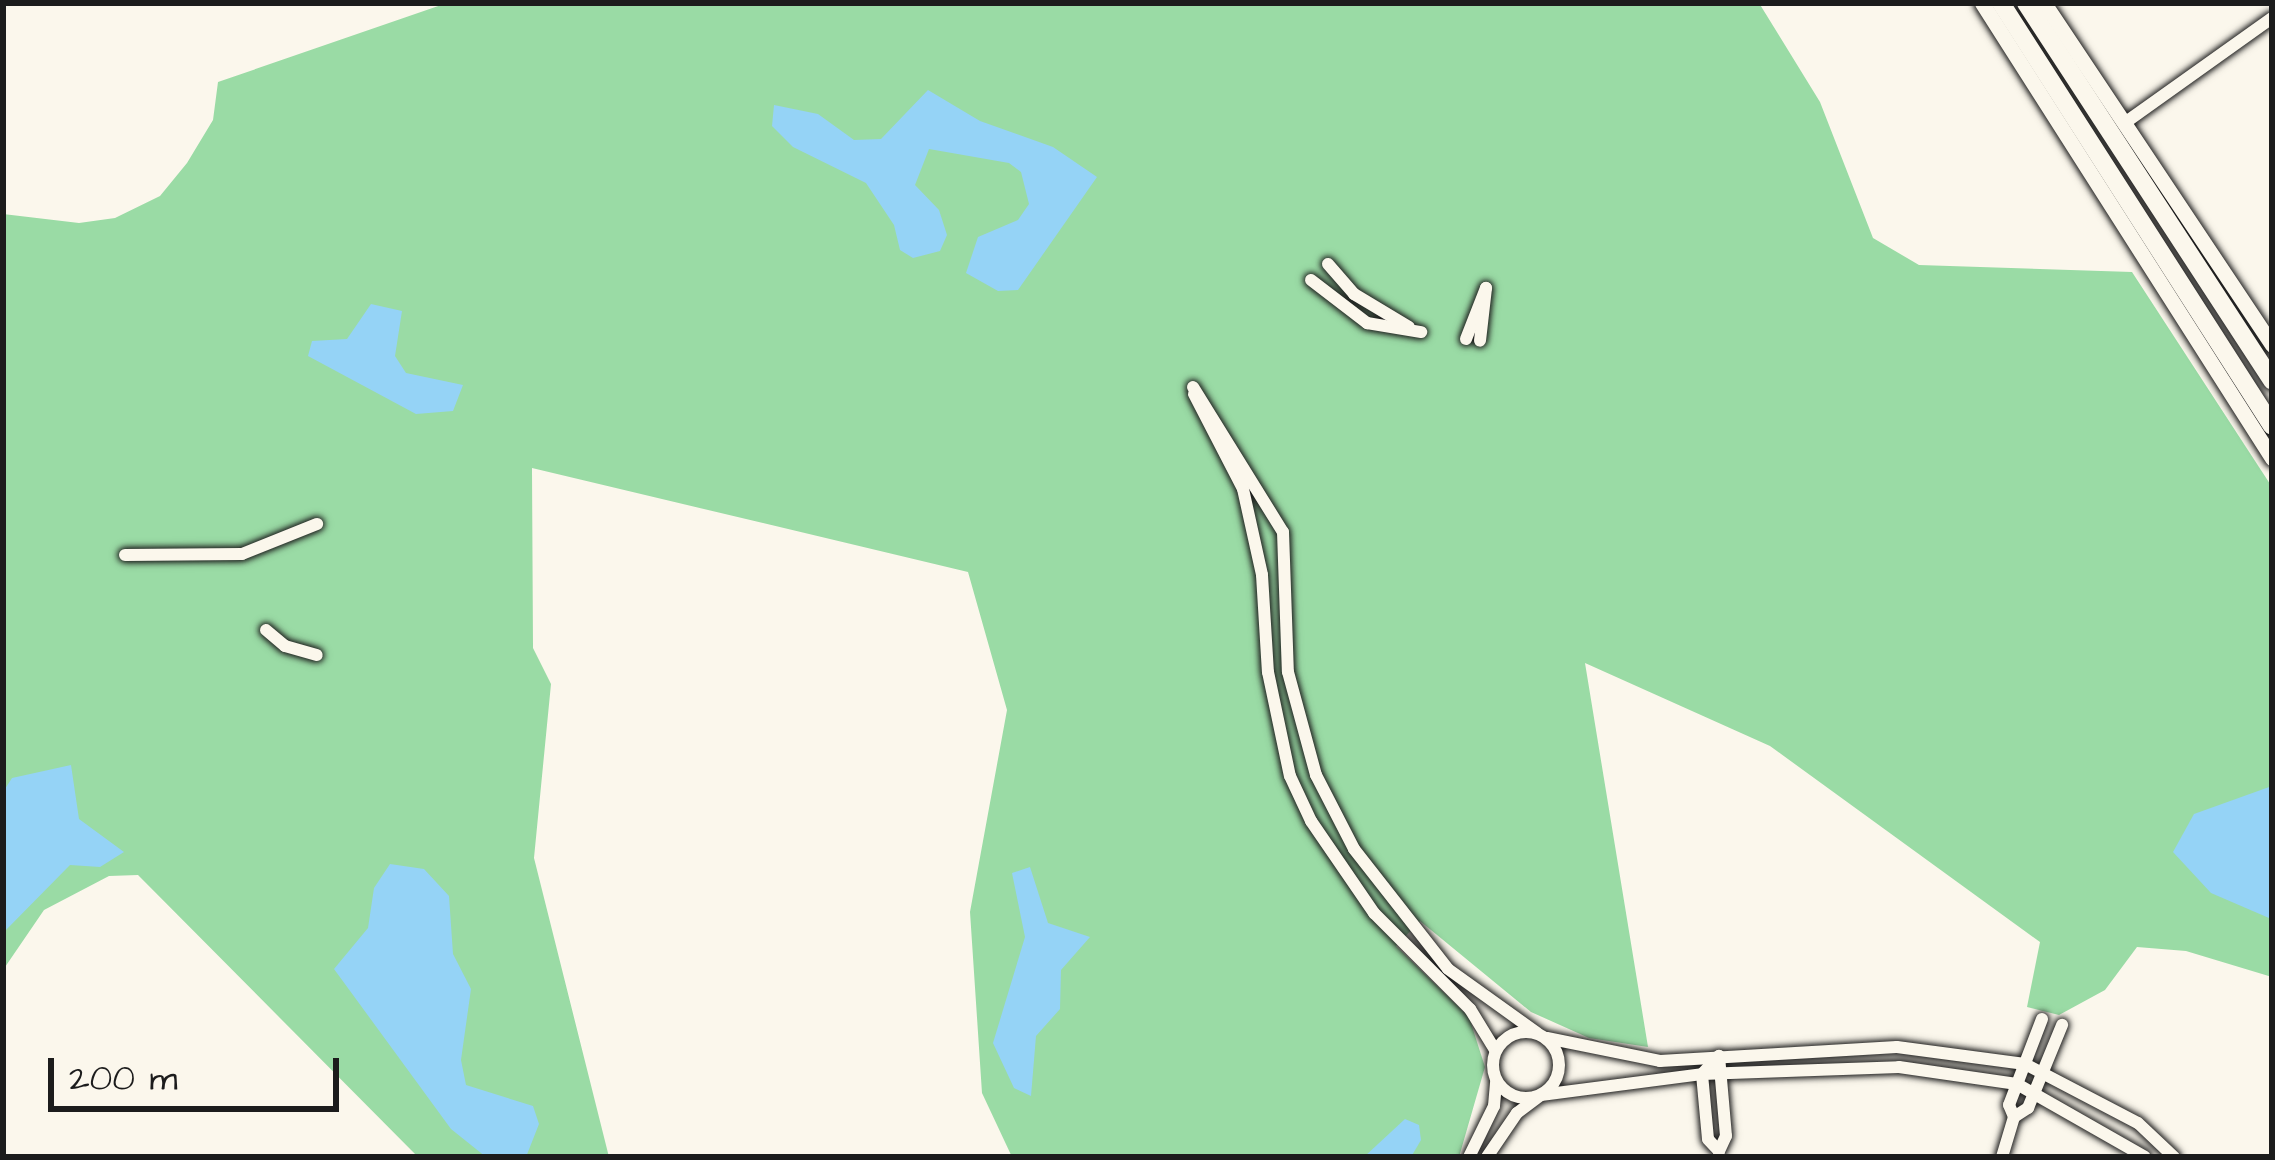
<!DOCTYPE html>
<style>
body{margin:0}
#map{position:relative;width:2275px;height:1160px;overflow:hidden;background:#fbf7ec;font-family:"Architects Daughter",sans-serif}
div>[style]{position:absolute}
.green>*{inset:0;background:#9adba5}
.water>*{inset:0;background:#95d3f6}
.roads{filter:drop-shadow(0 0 3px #1c1c1c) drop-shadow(0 0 3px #1c1c1c)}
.minor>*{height:12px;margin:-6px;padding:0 6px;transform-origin:6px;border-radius:6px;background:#fbf7ec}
.minor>.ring{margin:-6px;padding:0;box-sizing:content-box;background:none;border:12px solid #fbf7ec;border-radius:50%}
.major>*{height:15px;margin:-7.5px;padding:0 7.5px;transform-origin:7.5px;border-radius:7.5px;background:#fbf7ec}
.highway>*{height:18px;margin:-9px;padding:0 9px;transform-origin:9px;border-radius:9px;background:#fbf7ec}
span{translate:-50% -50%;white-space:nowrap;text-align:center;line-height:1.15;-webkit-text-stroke:12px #fbf7ec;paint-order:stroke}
.frame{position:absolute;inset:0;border:6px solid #1c1c1c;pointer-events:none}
.scale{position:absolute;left:48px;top:1058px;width:291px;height:54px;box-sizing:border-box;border:6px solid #1c1c1c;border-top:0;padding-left:15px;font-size:36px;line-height:42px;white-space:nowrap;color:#1c1c1c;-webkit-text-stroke:9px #fbf7ec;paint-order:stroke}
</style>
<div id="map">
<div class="green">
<div style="clip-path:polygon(447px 3px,1759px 3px,1820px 102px,1873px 238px,1919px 265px,2132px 272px,2272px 487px,2272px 977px,2186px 951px,2137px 947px,2105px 990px,2059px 1015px,2027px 1007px,2040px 942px,1770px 746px,1585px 663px,1648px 1047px,1589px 1038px,1531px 1012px,1420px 921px,1396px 946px,1469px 1017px,1485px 1067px,1459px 1157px,1012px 1157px,982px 1093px,970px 912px,1007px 710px,968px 572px,532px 468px,533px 648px,551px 684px,534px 858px,609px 1157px,418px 1157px,138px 875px,109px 876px,44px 910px,3px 970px,3px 214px,79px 223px,115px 218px,160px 196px,187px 163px,213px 120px,218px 82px)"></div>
</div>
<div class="water">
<div style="clip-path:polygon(928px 90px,980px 121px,1053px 147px,1097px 177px,1018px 290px,998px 291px,966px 273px,978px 237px,1018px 220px,1029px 204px,1021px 172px,1009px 163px,929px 149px,915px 185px,939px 210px,947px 235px,940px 251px,913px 258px,900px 250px,894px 225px,866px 183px,793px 147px,772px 126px,774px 105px,818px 114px,854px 140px,881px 139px)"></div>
<div style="clip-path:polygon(371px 304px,402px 311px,395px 356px,406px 373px,463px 385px,453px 411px,416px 414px,308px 356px,312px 341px,347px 339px)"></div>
<div style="clip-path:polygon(71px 765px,79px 819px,124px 852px,100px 867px,70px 865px,3px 933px,3px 792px,12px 778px)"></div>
<div style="clip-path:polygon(2272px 786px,2272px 918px,2269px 918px,2211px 893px,2173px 852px,2194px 814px)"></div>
<div style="clip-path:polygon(390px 864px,424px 869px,449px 896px,453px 954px,471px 989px,461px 1060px,466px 1085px,533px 1106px,539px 1124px,526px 1157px,486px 1157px,451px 1129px,334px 969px,368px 928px,374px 888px)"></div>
<div style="clip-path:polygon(1030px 867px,1048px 923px,1090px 937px,1061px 970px,1060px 1009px,1036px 1036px,1031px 1096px,1014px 1088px,993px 1043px,1025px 937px,1012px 873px)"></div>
<div style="clip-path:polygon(1405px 1119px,1419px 1125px,1421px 1140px,1411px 1157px,1364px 1157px)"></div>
</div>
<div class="roads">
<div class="minor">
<div style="left:2126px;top:122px;width:179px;rotate:-35.5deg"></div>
<div style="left:1328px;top:264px;width:40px;rotate:49deg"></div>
<div style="left:1354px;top:294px;width:64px;rotate:31deg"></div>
<div style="left:1311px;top:280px;width:71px;rotate:37.5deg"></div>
<div style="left:1367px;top:323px;width:55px;rotate:9.5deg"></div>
<div style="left:1466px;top:339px;width:55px;rotate:-68.6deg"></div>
<div style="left:1486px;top:288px;width:53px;rotate:96.5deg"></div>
<div style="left:1193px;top:387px;width:171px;rotate:58.2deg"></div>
<div style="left:1283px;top:532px;width:140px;rotate:88deg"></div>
<div style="left:1288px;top:672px;width:107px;rotate:74.8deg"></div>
<div style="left:1316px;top:775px;width:83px;rotate:62.8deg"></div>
<div style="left:1354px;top:849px;width:152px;rotate:51.9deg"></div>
<div style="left:1448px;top:969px;width:110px;rotate:35.7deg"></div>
<div style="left:1194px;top:394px;width:107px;rotate:62.7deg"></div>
<div style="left:1243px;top:489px;width:88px;rotate:77.5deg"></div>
<div style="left:1262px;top:575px;width:97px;rotate:86.5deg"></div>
<div style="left:1268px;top:672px;width:106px;rotate:78.1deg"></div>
<div style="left:1290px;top:776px;width:50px;rotate:65deg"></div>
<div style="left:1311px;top:821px;width:112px;rotate:55.6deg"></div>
<div style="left:1374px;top:913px;width:136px;rotate:45deg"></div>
<div style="left:1470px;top:1009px;width:48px;rotate:58.6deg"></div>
<div style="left:125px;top:555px;width:117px;rotate:-0.5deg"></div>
<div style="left:242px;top:554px;width:81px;rotate:-21.8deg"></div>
<div style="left:266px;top:630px;width:25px;rotate:40deg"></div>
<div style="left:285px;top:646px;width:33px;rotate:16deg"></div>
<div style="left:2042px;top:1019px;width:92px;rotate:111deg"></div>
<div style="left:2009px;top:1105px;width:13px;rotate:67deg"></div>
<div style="left:2014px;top:1117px;width:17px;rotate:-33deg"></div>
<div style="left:2028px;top:1108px;width:90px;rotate:-67.7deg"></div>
<div class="ring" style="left:1493px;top:1032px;width:54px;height:54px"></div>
<div style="left:1547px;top:1038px;width:115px;rotate:11.5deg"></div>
<div style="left:1660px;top:1061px;width:237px;rotate:-3.4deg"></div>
<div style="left:1897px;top:1047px;width:129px;rotate:7.6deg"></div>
<div style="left:2025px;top:1064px;width:127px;rotate:27.6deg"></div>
<div style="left:2138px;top:1123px;width:50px;rotate:43.4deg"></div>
<div style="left:1719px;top:1056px;width:80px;rotate:85deg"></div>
<div style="left:1726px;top:1136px;width:17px;rotate:115deg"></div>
<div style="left:1719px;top:1151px;width:16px;rotate:-133deg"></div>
<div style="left:1708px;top:1139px;width:65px;rotate:-95.3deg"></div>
<div style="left:1702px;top:1074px;width:25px;rotate:-47deg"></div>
<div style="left:1469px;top:1157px;width:57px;rotate:-63.9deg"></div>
<div style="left:1494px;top:1106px;width:25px;rotate:-85deg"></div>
<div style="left:1487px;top:1157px;width:53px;rotate:-55.7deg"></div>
<div style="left:1517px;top:1113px;width:30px;rotate:-37deg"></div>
<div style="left:1541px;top:1095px;width:162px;rotate:-7.4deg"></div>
<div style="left:1702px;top:1074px;width:197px;rotate:-2deg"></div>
<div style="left:1899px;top:1067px;width:119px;rotate:8.2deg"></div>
<div style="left:2017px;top:1084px;width:147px;rotate:29.7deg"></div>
<div style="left:2002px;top:1157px;width:42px;rotate:-73.3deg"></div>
</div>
<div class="major">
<div style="left:1982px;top:3px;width:540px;rotate:57.49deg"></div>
<div style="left:2044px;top:3px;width:411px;rotate:56.3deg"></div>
</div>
<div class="highway">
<div style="left:2001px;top:3px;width:502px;rotate:57.35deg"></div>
<div style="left:2026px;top:3px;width:451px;rotate:56.9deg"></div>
</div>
</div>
<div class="frame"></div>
<div class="scale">200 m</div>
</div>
